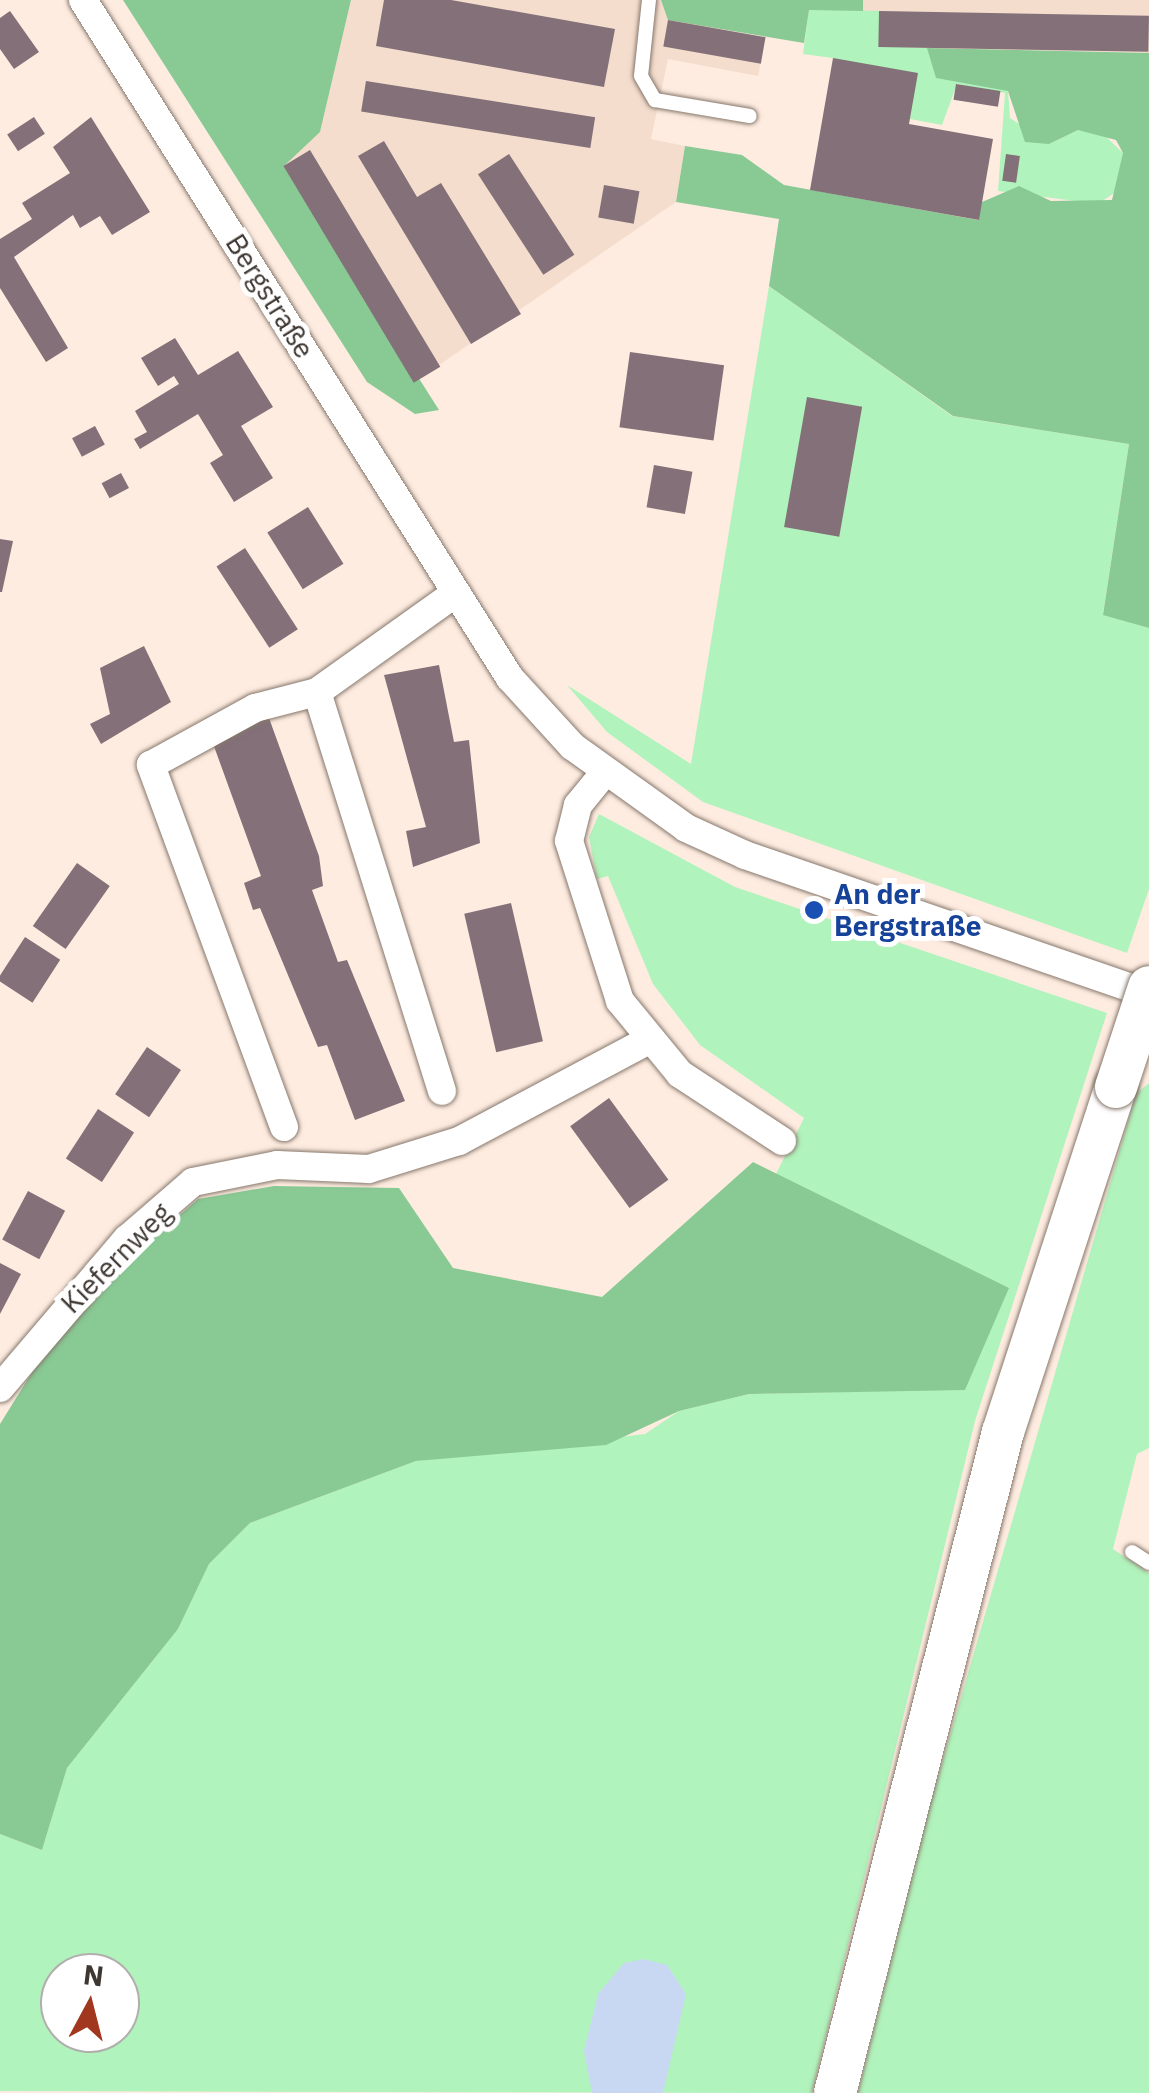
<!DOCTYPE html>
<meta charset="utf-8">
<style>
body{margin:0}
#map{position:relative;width:1149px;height:2093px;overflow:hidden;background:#feece0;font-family:"IBM Plex Sans",sans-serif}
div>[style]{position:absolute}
.built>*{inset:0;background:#f4ddcd}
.green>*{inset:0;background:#b1f3bc}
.forest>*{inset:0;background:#88c994}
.water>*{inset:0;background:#c9d8f2}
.building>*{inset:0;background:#837078;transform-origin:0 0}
.roads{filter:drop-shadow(0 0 2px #86776c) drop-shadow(0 0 2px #86776c)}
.service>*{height:14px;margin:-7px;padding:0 7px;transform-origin:7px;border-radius:7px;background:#fff}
.minor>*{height:28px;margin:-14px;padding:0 14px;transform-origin:14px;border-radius:14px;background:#fff}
.primary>*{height:42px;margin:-21px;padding:0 21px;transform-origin:21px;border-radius:21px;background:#fff}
.bridges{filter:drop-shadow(0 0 2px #86776c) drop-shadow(0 0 2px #86776c)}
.primary-bridge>*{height:42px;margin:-21px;padding:0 21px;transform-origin:21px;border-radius:21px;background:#fff}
.dots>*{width:28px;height:28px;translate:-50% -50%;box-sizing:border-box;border:5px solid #fff;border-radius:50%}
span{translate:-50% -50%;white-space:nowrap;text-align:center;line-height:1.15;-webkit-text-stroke:10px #fff;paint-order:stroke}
.street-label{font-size:28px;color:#3d3631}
.transit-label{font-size:28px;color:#164399;font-weight:700}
.left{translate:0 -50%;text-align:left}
.north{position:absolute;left:40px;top:1953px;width:100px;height:100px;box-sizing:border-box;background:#fff;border:2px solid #b1afad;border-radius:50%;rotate:7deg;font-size:28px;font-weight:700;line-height:40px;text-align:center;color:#3d3631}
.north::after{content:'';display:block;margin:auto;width:35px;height:45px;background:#a0371e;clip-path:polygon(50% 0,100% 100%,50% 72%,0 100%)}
</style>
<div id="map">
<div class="built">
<div style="clip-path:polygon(351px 0,661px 0,669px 20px,766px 37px,758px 76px,668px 59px,651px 139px,685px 146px,676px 202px,416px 381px,284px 166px,320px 132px)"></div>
<div style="clip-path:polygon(863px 0,1149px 0,1149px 53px,878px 47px,879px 12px,863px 11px)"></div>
</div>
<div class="green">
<div style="clip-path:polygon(809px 9px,879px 11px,879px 46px,927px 48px,1008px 91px,1010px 118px,1049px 144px,1078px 130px,1100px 131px,1123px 153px,1120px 189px,1098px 204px,998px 191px,1005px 93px,957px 84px,942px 125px,910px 119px,833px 58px,803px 54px)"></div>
<div style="clip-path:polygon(769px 286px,952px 416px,1129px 444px,1103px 614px,1149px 628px,1149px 889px,1127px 953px,703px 802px,607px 732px,567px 685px,691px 764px)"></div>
<div style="clip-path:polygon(evenodd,599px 814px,735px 887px,1107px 1013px,975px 1421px,812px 2093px,0 2091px,0 1834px,42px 1850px,67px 1768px,178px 1629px,209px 1564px,250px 1523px,416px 1461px,645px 1434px,679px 1411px,749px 1394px,965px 1389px,1008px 1288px,775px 1176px,804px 1118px,700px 1045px,653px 984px,608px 876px,597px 879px,589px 837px,599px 814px,60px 1973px,120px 1973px,120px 2033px,60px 2033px,60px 1973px)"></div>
<div style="clip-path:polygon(1149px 1083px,1149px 1448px,1137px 1454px,1113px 1549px,1149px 1573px,1149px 2093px,858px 2093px,933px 1794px,1136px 1094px)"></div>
</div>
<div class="forest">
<div style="clip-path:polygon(123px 0,351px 0,320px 132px,284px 166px,439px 410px,415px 414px,367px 382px)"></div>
<div style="clip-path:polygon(661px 0,863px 0,863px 11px,809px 10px,804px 43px,668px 20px)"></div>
<div style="clip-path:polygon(927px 48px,1149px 53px,1149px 628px,1103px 615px,1129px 444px,953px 416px,769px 286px,779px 219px,676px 202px,685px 146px,742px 155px,784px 185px,978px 220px,982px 202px,1019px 186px,1051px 201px,1112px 200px,1123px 153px,1116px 140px,1078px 130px,1049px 144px,1025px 142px,1008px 91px,936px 78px)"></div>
<div style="clip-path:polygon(753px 1162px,1009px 1288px,965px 1390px,749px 1394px,679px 1411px,606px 1445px,416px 1461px,250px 1523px,209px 1564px,178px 1629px,67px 1768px,42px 1850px,0 1834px,0 1424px,36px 1366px,137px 1252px,198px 1199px,274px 1186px,399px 1188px,453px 1268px,602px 1297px)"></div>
</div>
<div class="water">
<div style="clip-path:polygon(644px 1959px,667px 1965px,686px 1994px,663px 2093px,592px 2093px,584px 2051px,598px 1994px,624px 1963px)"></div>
</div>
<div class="building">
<div style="clip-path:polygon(384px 0,451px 0,615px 29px,604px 87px,376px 46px)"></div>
<div style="clip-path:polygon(10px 11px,39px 52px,14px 69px,0 49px,0 18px)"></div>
<div style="left:879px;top:11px;width:270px;height:36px;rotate:1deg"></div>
<div style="left:668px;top:20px;width:99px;height:27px;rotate:10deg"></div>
<div style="clip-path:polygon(833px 58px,918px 73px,909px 124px,993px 139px,979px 220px,810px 190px)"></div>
<div style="left:366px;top:81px;width:232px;height:31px;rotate:9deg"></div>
<div style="left:956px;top:84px;width:45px;height:16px;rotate:9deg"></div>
<div style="left:34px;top:117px;width:20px;height:32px;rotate:57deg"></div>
<div style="clip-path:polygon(91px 117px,150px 212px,112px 235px,100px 216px,80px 228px,73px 215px,14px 257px,68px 348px,46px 362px,0 288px,0 239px,32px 219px,22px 203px,70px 173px,53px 147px)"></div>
<div style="clip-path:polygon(384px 141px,417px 197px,441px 183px,521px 314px,471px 344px,358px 156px)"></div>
<div style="left:310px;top:150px;width:253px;height:31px;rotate:59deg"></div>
<div style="left:509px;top:154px;width:120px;height:37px;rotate:57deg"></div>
<div style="left:1006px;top:154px;width:14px;height:27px;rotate:8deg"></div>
<div style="left:604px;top:185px;width:36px;height:33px;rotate:10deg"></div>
<div style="clip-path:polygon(175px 338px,198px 375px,238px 351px,273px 407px,241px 426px,273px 478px,234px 502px,210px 463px,223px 455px,198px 414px,140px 449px,134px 439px,147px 432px,135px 411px,179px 384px,174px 376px,158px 386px,141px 358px)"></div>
<div style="left:630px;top:352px;width:95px;height:76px;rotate:8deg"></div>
<div style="left:807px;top:397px;width:56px;height:132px;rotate:10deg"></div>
<div style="left:95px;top:426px;width:21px;height:26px;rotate:62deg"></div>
<div style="left:654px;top:465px;width:39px;height:43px;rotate:10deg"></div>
<div style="left:121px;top:473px;width:17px;height:22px;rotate:62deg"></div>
<div style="left:308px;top:507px;width:67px;height:48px;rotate:58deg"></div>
<div style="clip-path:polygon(0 539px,13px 541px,2px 592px,0 592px)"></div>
<div style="left:245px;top:548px;width:97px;height:34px;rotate:57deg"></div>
<div style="clip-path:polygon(144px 646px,171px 702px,101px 744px,90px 724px,110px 714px,100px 668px)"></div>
<div style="clip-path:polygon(439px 665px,454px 742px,469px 740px,480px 843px,413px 867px,406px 831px,426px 827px,384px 675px)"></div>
<div style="clip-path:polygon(269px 718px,319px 856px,323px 886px,312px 890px,338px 962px,347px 960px,405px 1101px,355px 1120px,327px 1045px,318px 1047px,260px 908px,253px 910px,244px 883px,261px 876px,211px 738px)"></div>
<div style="left:77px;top:863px;width:40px;height:77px;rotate:35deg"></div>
<div style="left:511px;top:903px;width:142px;height:48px;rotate:77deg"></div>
<div style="left:25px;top:937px;width:42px;height:51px;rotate:33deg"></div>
<div style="left:147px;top:1047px;width:41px;height:57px;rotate:34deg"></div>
<div style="left:609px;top:1098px;width:101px;height:48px;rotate:54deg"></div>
<div style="left:98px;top:1109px;width:43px;height:59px;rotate:33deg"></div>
<div style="left:28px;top:1191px;width:42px;height:55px;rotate:28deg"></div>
<div style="clip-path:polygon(0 1263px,21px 1274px,0 1314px)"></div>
</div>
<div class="roads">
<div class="service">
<div style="left:649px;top:0;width:76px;rotate:96deg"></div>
<div style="left:641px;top:76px;width:28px;rotate:60deg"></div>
<div style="left:655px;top:100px;width:96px;rotate:9.6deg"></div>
<div style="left:1132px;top:1552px;width:20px;rotate:33deg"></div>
</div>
<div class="minor">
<div style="left:83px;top:0;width:801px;rotate:57.8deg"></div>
<div style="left:510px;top:678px;width:92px;rotate:47.6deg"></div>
<div style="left:572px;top:746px;width:140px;rotate:35.7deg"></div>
<div style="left:686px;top:828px;width:65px;rotate:24.6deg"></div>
<div style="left:745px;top:855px;width:427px;rotate:19deg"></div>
<div style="left:317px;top:692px;width:418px;rotate:72.6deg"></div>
<div style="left:605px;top:772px;width:43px;rotate:129.3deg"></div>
<div style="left:578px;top:805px;width:37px;rotate:104deg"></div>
<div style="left:569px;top:841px;width:168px;rotate:72.3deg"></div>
<div style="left:620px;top:1001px;width:94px;rotate:50.6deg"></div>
<div style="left:680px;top:1074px;width:122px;rotate:33.3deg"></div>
<div style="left:284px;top:1127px;width:386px;rotate:-110.2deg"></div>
<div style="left:151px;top:765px;width:119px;rotate:-28.7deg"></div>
<div style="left:255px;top:708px;width:64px;rotate:-14.5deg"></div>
<div style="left:317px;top:692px;width:171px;rotate:-35.5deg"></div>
<div style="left:0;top:1388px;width:196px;rotate:-49.6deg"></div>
<div style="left:127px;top:1239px;width:87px;rotate:-40.8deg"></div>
<div style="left:193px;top:1182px;width:86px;rotate:-11.4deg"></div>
<div style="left:277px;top:1165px;width:92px;rotate:2.5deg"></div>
<div style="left:369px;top:1169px;width:94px;rotate:-17.3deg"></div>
<div style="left:459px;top:1141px;width:213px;rotate:-28deg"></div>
</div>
<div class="primary">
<div style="left:835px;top:2093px;width:682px;rotate:-75.74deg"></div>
<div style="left:1003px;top:1432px;width:363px;rotate:-71.9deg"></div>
</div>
</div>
<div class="bridges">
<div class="primary-bridge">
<div style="left:1116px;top:1087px;width:105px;rotate:-71.7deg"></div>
</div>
</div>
<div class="dots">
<div style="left:814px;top:910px;background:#1a4fb4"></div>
</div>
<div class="street-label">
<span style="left:270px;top:296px;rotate:58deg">Bergstraße</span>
<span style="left:116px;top:1258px;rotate:-45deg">Kiefernweg</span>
</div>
<div class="transit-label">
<span class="left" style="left:834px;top:910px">An der<br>Bergstraße</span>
</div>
<div class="north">N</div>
</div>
